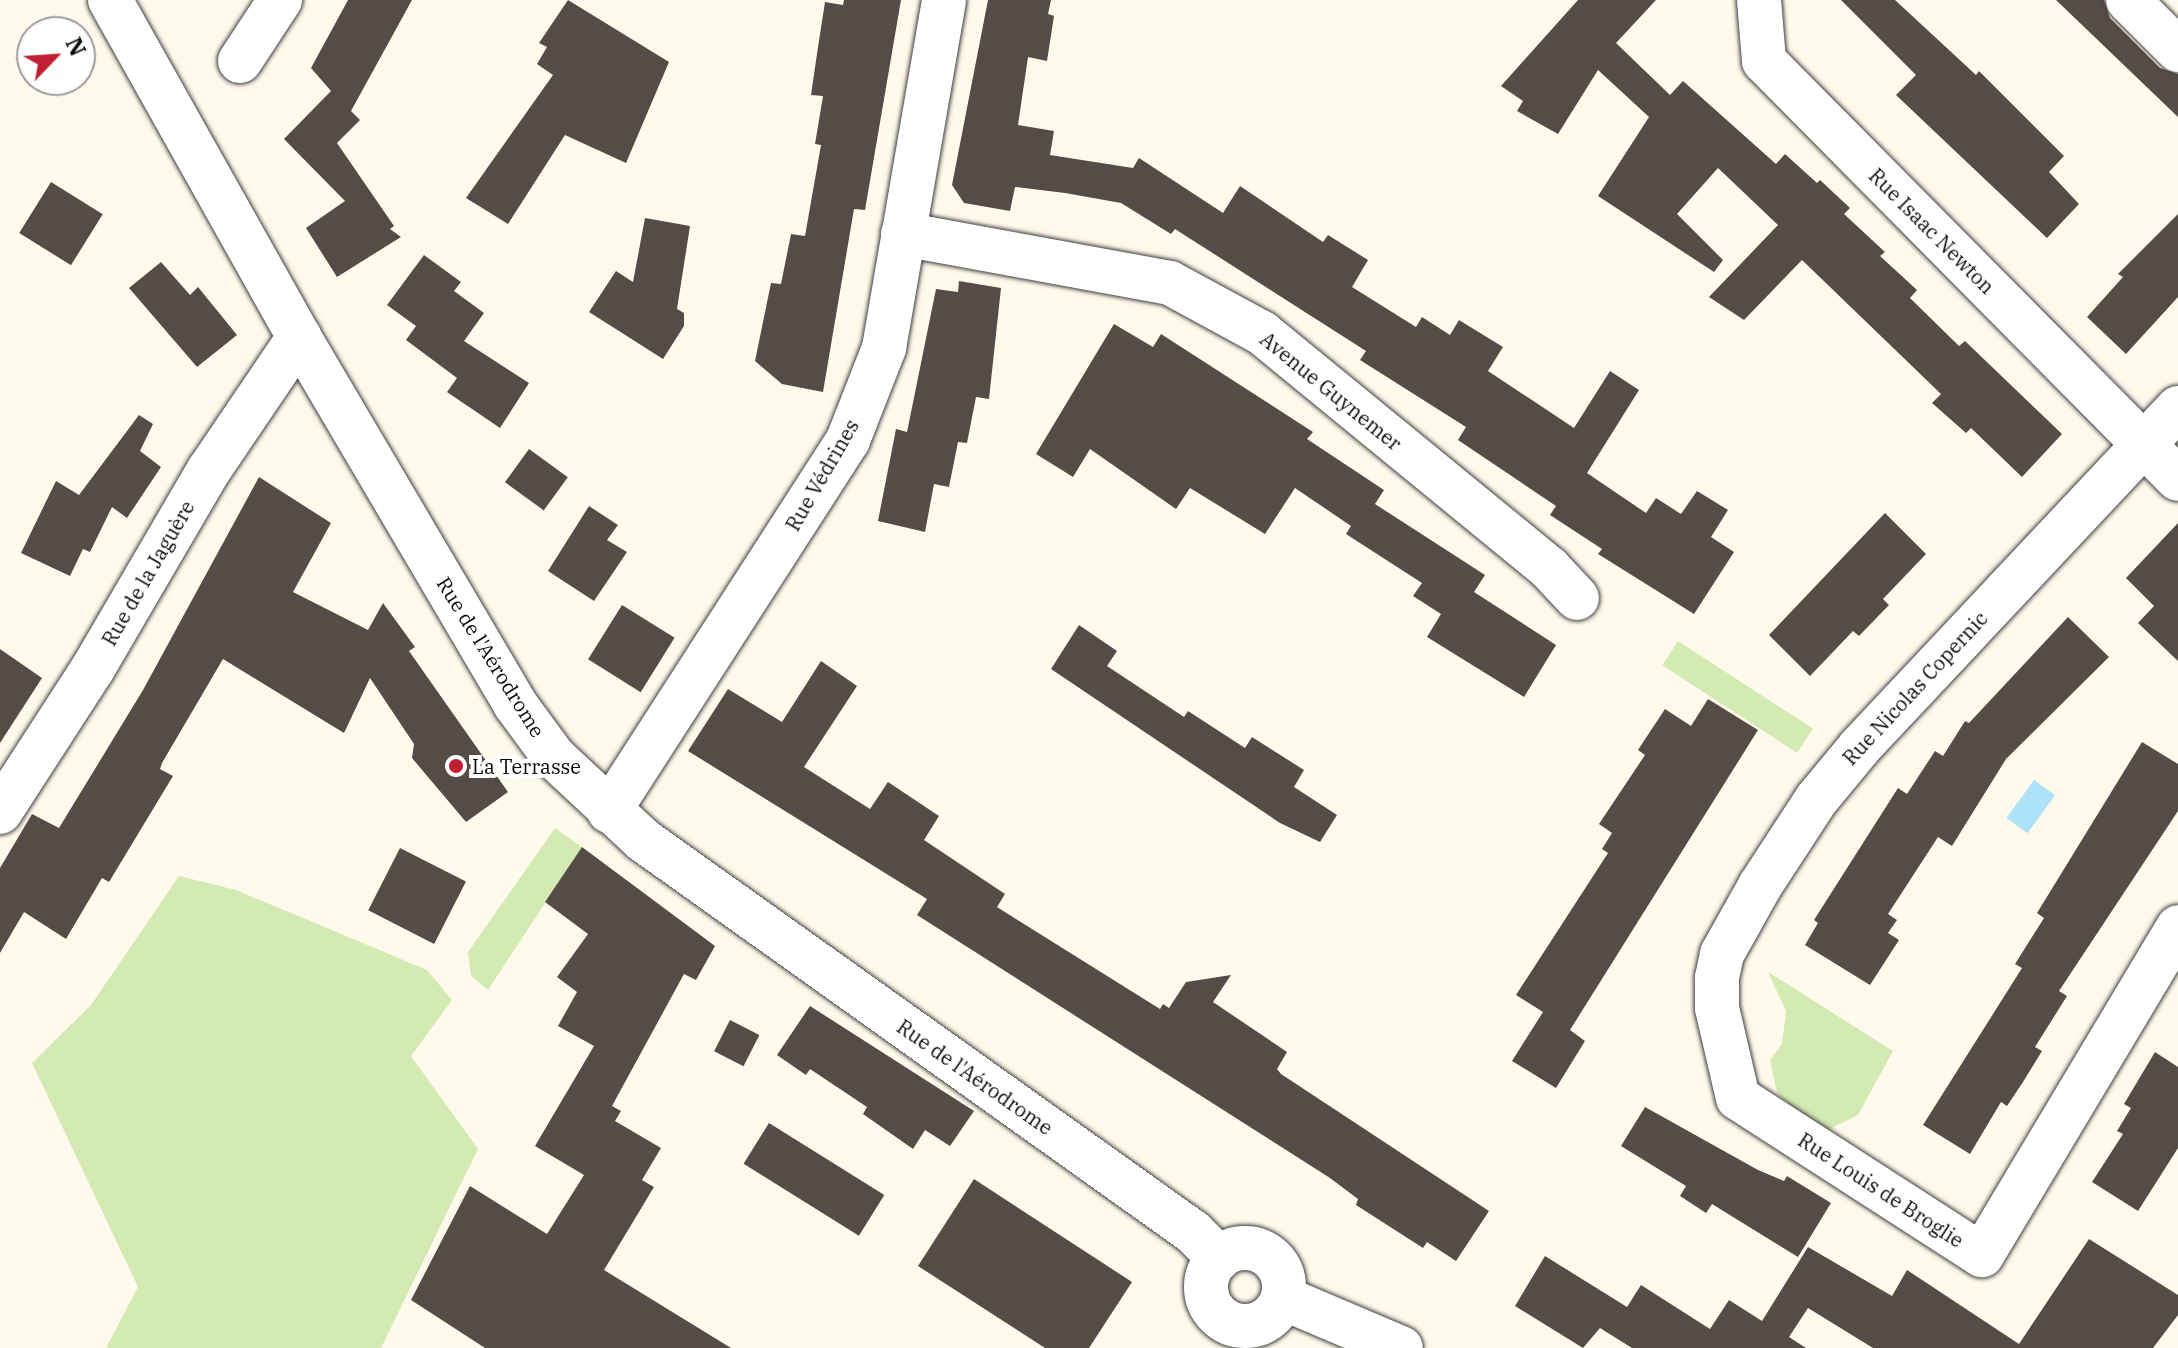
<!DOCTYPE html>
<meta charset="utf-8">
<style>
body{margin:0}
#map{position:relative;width:2178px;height:1348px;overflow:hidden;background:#fffaeb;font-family:"IBM Plex Serif",serif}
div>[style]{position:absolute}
.green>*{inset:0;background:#d4eab4;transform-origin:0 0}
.water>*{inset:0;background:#aee2f8;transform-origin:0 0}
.building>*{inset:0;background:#554c48;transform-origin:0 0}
.roads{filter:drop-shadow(0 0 2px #3f3f3f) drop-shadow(0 0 2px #3f3f3f)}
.minor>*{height:44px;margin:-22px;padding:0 22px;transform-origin:22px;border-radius:22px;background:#fff}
.minor>.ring{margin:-22px;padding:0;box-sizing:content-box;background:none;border:44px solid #fff;border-radius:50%}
.dots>*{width:22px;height:22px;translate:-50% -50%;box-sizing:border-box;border:4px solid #fff;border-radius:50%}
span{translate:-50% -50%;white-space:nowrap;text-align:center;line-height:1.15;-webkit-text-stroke:8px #fff;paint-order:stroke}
.street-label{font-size:20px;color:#0c0c0c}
.poi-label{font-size:20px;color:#0c0c0c}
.left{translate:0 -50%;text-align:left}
.north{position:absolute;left:16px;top:16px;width:80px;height:80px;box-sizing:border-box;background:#fff;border:2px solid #9e9e9e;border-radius:50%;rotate:65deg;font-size:22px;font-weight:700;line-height:32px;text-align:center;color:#0c0c0c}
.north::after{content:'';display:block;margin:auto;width:28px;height:36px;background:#c11f33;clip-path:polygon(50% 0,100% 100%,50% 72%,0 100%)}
</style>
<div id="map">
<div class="green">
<div style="left:1678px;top:641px;width:161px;height:29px;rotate:33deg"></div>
<div style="clip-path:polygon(555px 828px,582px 847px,488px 990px,471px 976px,468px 952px)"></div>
<div style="clip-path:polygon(179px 876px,236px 890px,427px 970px,452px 1000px,411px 1056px,478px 1149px,381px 1348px,106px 1348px,138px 1287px,32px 1063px,91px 1005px)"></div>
<div style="clip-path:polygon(1768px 972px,1893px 1051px,1858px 1115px,1822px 1133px,1777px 1093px,1770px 1060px,1782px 1044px,1786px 1011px)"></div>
</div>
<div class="water">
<div style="left:2034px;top:780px;width:26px;height:47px;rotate:36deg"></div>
</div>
<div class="building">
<div style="clip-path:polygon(348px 0,412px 0,351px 111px,360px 120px,337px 143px,394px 226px,390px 229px,401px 237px,337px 277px,306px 228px,345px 201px,284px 139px,331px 91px,311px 68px)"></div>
<div style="clip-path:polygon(568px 0,669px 62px,626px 163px,565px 135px,508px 224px,466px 198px,553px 75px,537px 64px,547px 47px,539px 43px)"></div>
<div style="clip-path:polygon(844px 0,901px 0,865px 210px,854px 209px,823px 392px,782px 384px,755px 361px,771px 283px,781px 284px,791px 234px,805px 236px,821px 145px,815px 144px,823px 96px,811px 95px,818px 47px,825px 2px,843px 5px)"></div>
<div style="clip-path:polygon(988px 0,1051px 0,1048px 14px,1054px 16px,1047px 61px,1028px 57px,1018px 125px,1054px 131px,1050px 155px,1133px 168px,1139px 158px,1223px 213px,1240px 186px,1323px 242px,1328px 235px,1368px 260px,1352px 287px,1416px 327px,1422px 317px,1450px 335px,1459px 320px,1503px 347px,1488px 371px,1574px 428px,1610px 371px,1639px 390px,1587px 473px,1646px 513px,1656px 498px,1681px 514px,1697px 491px,1728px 510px,1711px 537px,1734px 552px,1694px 614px,1598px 554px,1602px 549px,1550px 515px,1556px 506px,1458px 440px,1466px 427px,1360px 360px,1366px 351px,1175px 229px,1171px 234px,1121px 203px,1065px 193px,1015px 187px,1010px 211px,964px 203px,952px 185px)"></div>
<div style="clip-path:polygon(1578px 0,1656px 0,1616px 43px,1670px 95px,1683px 81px,1776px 164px,1785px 154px,1817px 183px,1820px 180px,1850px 208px,1844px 214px,1885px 252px,1880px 256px,1917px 290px,1910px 298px,1959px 346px,1965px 341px,2062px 434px,2022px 477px,1971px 428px,1966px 433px,1932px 403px,1941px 394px,1802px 260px,1744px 320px,1709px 297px,1778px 225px,1718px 168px,1677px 214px,1723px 260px,1714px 272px,1598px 196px,1649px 117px,1598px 70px,1558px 134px,1517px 111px,1523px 101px,1501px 86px)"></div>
<div style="clip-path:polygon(1841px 0,1895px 0,1976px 75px,1979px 71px,2064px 156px,2049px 172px,2079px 204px,2047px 238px,1896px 95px,1916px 75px)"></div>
<div style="clip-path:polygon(2056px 0,2104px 0,2110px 18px,2160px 68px,2178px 74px,2178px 117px)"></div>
<div style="left:51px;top:182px;width:61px;height:60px;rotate:32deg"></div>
<div style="clip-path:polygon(2178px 214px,2178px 297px,2126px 354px,2087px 317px,2123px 277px,2118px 274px)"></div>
<div style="clip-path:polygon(645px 218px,690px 226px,677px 309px,684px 313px,684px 326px,663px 359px,589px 312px,616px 271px,633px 282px)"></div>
<div style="clip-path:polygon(424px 255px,461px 282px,454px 291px,484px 313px,464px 341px,529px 383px,500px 428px,447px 392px,457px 378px,406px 340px,416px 326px,387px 305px)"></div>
<div style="clip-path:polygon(161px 262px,190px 295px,198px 287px,237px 335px,197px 367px,129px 288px)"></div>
<div style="clip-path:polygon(959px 281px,1001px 288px,989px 399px,976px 397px,967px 443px,958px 442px,949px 487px,934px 484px,925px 532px,878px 521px,896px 429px,907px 432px,936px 289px,958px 292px)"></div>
<div style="clip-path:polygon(1114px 324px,1153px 347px,1161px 334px,1313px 432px,1307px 439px,1384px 490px,1375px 504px,1485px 575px,1474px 592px,1556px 645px,1524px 697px,1427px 637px,1441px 614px,1413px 596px,1422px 583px,1346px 534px,1351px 526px,1295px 488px,1265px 534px,1190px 488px,1176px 509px,1090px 449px,1073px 477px,1036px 454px)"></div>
<div style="clip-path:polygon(139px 415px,153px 424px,140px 451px,161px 467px,127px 518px,112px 507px,90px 552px,83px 549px,70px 576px,21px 553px,56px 481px,79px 495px)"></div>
<div style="left:529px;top:449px;width:48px;height:41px;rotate:36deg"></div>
<div style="clip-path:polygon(259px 477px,331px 523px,293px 592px,368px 630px,383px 603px,415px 647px,409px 651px,508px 792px,466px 822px,412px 758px,414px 744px,370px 678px,344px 733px,223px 659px,162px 763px,160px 769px,173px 776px,109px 882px,102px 878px,66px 939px,24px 912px,0 953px,0 868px,32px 814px,59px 828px,143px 690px)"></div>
<div style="clip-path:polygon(589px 506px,618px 525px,607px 540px,627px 552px,594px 601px,548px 571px)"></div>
<div style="clip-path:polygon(1885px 513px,1926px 554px,1883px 599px,1889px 605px,1859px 636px,1853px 631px,1810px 676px,1769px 635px)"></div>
<div style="clip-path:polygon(2178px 523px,2178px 661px,2138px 623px,2154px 606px,2126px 578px)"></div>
<div style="left:622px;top:605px;width:62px;height:64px;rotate:32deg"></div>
<div style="clip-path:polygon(2068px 617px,2109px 657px,2006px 759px,1952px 846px,1938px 837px,1888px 914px,1897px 920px,1888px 933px,1899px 940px,1870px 985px,1805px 945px,1818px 923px,1814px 920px,1898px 788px,1907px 794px,1935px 751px,1943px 756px,1965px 721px,1969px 723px)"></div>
<div style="clip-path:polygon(1079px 625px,1117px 651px,1107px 666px,1184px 717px,1188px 711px,1245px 748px,1252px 737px,1304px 770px,1294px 787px,1337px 815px,1320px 842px,1280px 823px,1051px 669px)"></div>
<div style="clip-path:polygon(0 649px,42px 678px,0 743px)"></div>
<div style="clip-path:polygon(821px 661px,857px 686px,804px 767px,870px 809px,888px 782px,939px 816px,924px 840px,1005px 894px,997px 907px,1160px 1009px,1163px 1004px,1169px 1008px,1186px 982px,1231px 975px,1213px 1002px,1287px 1052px,1277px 1069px,1281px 1074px,1489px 1211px,1456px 1261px,1427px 1242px,1423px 1248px,1356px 1205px,1358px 1199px,1330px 1178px,917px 915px,927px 899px,688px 751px,728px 689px,782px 722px)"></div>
<div style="clip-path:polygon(1708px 699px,1758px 730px,1570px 1030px,1585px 1041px,1556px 1088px,1512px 1061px,1543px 1012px,1516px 995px,1608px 853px,1602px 849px,1612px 833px,1599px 824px,1645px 755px,1638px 750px,1665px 709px,1691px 726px)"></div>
<div style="clip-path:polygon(2142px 742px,2178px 764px,2178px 811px,2059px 991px,2067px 996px,2035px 1047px,2042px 1051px,2023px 1082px,2007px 1106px,2001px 1102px,1970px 1154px,1923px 1125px,2022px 968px,2015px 964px,2044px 918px,2037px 913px)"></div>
<div style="clip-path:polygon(582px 847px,715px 946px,696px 980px,684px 974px,612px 1106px,621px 1111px,615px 1121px,661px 1148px,642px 1180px,654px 1187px,604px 1270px,731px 1348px,485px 1348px,411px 1300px,470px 1186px,547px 1234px,584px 1175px,535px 1146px,594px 1046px,558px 1026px,577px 992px,557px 977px,588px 934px,545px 902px)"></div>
<div style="left:400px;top:848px;width:74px;height:70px;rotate:27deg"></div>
<div style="clip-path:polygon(810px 1006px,974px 1111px,950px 1146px,925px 1130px,913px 1149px,863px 1114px,867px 1107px,810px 1069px,806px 1075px,777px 1055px)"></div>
<div style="left:730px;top:1020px;width:33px;height:35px;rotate:27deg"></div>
<div style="clip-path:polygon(2155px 1052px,2178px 1067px,2178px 1148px,2138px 1211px,2092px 1182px,2123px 1134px,2117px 1131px,2131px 1108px,2124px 1104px)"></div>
<div style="clip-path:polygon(1645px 1107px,1758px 1170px,1784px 1181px,1787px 1176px,1831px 1203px,1798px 1257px,1712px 1204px,1706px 1213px,1680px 1196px,1686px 1186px,1621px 1146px)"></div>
<div style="left:769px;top:1123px;width:136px;height:48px;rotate:32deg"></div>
<div style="clip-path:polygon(974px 1179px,1132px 1282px,1089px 1348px,1045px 1348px,918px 1266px)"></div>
<div style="clip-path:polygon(2089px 1239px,2178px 1295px,2178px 1315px,2153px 1348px,1873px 1348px,1808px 1308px,1789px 1337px,1806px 1348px,1632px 1348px,1600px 1328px,1583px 1348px,1515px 1306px,1545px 1256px,1627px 1307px,1641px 1285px,1710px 1329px,1729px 1300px,1762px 1321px,1808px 1247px,1892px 1296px,1907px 1270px,2019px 1344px)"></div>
</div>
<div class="roads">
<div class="minor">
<div style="left:110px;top:0;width:386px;rotate:60.7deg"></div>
<div style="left:299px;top:337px;width:426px;rotate:59.5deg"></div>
<div style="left:515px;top:704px;width:66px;rotate:53.7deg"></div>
<div style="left:554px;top:757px;width:122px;rotate:43deg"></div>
<div style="left:643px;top:840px;width:675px;rotate:35.48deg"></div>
<div style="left:1193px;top:1232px;width:37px;rotate:45deg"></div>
<div style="left:1759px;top:0;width:61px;rotate:85.3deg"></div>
<div style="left:1764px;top:61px;width:588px;rotate:45.28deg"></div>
<div style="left:2128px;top:0;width:71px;rotate:45deg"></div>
<div style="left:240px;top:61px;width:73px;rotate:-56.7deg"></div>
<div style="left:903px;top:234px;width:271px;rotate:10.4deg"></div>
<div style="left:1170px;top:283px;width:105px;rotate:28.5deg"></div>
<div style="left:1262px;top:333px;width:371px;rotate:39.3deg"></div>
<div style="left:1549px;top:568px;width:41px;rotate:47deg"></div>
<div style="left:2178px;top:408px;width:466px;rotate:133.2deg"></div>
<div style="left:1859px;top:748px;width:67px;rotate:129.6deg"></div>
<div style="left:1816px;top:800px;width:103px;rotate:123.1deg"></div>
<div style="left:1760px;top:886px;width:78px;rotate:119.2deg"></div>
<div style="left:1722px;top:954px;width:25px;rotate:102deg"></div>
<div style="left:1717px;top:978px;width:30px;rotate:90deg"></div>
<div style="left:1717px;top:1008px;width:92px;rotate:76.9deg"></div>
<div style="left:1738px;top:1098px;width:290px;rotate:32.8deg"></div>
<div style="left:1982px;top:1255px;width:382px;rotate:-59.1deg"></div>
<div style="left:609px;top:811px;width:441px;rotate:-57.2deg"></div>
<div style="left:848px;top:440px;width:99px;rotate:-68.6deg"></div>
<div style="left:884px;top:348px;width:353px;rotate:-80.2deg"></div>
<div style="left:0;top:812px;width:169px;rotate:-57.1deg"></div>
<div style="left:92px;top:670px;width:232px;rotate:-59.7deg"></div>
<div style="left:209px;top:470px;width:161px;rotate:-55.9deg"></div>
<div class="ring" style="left:1206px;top:1248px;width:34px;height:34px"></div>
<div style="left:1283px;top:1298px;width:128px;rotate:23deg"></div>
</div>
</div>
<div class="dots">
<div style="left:456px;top:766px;background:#c11f33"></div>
</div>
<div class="street-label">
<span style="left:1932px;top:231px;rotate:45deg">Rue Isaac Newton</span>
<span style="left:1331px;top:391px;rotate:39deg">Avenue Guynemer</span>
<span style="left:822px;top:475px;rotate:-60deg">Rue Védrines</span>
<span style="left:148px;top:573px;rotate:-60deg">Rue de la Jaguère</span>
<span style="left:491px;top:657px;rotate:58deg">Rue de l'Aérodrome</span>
<span style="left:1915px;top:688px;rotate:-47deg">Rue Nicolas Copernic</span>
<span style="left:975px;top:1077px;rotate:35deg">Rue de l'Aérodrome</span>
<span style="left:1881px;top:1190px;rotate:33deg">Rue Louis de Broglie</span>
</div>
<div class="poi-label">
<span class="left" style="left:472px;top:766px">La Terrasse</span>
</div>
<div class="north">N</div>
</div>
